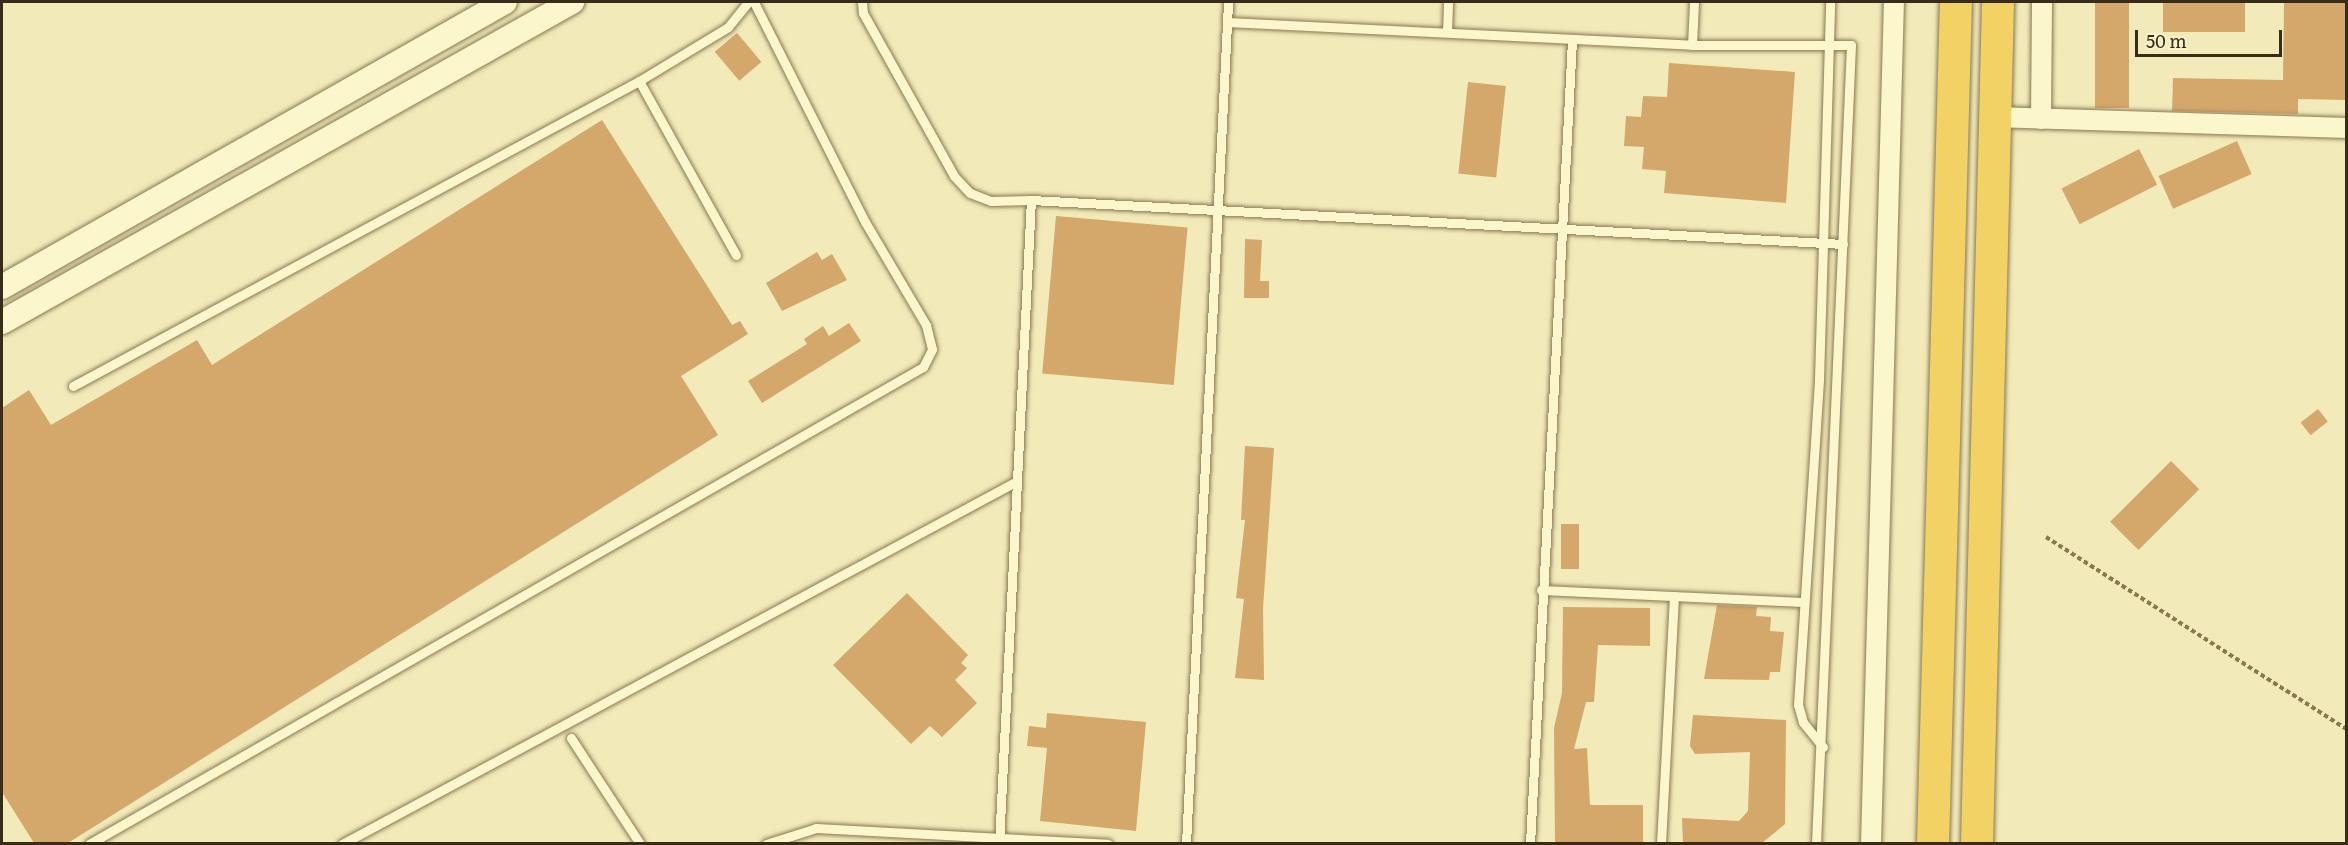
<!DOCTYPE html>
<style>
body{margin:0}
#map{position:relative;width:2348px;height:845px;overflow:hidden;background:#f2eab9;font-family:Literata,serif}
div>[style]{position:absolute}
.building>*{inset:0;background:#d4a76b;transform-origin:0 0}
.path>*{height:4px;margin-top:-2px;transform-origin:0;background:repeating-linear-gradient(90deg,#897852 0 4.5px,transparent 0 7.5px)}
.roads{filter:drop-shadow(0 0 2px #897852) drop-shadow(0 0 2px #897852)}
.service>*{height:9px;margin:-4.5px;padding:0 4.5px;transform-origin:4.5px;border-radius:4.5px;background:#fcf6cc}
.minor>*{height:20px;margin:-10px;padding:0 10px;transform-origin:10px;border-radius:10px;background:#fcf6cc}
.tertiary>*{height:24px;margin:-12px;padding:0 12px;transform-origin:12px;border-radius:12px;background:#fcf6cc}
.trunk>*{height:32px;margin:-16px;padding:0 16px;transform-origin:16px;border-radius:16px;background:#f3d265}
span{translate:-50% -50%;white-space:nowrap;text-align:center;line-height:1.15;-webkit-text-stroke:6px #f9f2c9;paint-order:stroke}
.frame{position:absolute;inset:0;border:3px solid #372c19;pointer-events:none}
.scale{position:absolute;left:2135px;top:30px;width:147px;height:27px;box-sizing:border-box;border:3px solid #372c19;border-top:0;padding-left:8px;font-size:18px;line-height:21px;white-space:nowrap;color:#372c19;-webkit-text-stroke:4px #f9f2c9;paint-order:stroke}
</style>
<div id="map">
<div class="building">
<div style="left:2095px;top:2px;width:34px;height:106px"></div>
<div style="left:2163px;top:2px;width:82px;height:30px"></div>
<div style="clip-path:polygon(2284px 2px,2346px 2px,2346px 100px,2298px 99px,2298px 114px,2172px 111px,2173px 78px,2283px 80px)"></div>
<div style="left:737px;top:33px;width:38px;height:29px;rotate:50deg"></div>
<div style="clip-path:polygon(1669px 63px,1795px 72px,1786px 203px,1664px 193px,1666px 171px,1642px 169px,1644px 147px,1624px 146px,1626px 116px,1641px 117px,1643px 96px,1667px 97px)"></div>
<div style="left:1468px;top:82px;width:38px;height:92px;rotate:6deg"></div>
<div style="clip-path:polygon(602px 120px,732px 325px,740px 321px,748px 334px,681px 376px,718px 435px,68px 843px,34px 843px,2px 792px,2px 408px,29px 390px,51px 425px,197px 340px,212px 365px)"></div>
<div style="left:2237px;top:141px;width:36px;height:86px;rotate:66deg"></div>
<div style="left:2139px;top:149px;width:40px;height:87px;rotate:63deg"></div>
<div style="left:1056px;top:216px;width:132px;height:158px;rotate:5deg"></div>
<div style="clip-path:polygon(1245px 239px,1262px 240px,1260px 281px,1269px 281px,1269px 298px,1244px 298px)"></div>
<div style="clip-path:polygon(817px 252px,822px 260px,832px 254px,847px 280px,782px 311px,766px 283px)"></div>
<div style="clip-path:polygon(849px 323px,861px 341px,762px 403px,748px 381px,807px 344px,804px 339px,823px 326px,829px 336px)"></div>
<div style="left:2318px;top:409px;width:16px;height:22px;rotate:52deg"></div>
<div style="clip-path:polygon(1245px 446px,1274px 448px,1263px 609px,1264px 680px,1235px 678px,1244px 599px,1236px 598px,1245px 520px,1241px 520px)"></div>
<div style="left:2171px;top:461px;width:40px;height:86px;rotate:45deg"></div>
<div style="left:1561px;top:524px;width:18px;height:45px"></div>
<div style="clip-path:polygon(907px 593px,968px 655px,961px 663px,967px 668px,955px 680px,977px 703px,942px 737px,930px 726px,911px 744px,833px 665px)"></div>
<div style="clip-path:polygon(1717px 605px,1757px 607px,1756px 616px,1771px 617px,1770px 631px,1784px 632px,1780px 672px,1770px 672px,1769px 680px,1704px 679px)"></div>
<div style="clip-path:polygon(1563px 607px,1650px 608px,1650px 646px,1598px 645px,1594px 702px,1586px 702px,1574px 749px,1587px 748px,1590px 805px,1643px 805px,1643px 843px,1555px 843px,1554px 728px,1562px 693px)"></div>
<div style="clip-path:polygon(1047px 713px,1146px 722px,1136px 831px,1040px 821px,1047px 748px,1027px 746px,1029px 726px,1046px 728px)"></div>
<div style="clip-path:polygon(1693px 715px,1786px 720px,1785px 824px,1762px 843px,1683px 843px,1682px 818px,1739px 821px,1748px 811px,1750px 752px,1695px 754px,1690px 746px)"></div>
</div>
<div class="path">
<div style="left:2046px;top:537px;width:356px;rotate:32.6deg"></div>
</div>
<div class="roads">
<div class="service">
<div style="left:862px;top:2px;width:11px;rotate:85deg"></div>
<div style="left:863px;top:13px;width:187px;rotate:60.8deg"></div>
<div style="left:954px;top:176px;width:23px;rotate:47deg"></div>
<div style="left:970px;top:193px;width:22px;rotate:21deg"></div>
<div style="left:991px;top:201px;width:40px;rotate:-1.4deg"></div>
<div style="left:1227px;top:22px;width:466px;rotate:2.8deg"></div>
<div style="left:1692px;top:45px;width:159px"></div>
<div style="left:1851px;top:45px;width:800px;rotate:92.51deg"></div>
<div style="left:1447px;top:32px;width:30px;rotate:-88deg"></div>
<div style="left:1692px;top:45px;width:43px;rotate:-87.3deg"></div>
<div style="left:736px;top:255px;width:199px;rotate:-119.1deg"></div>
<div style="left:639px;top:81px;width:104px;rotate:-31.2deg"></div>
<div style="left:728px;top:27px;width:32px;rotate:-51deg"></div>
<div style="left:73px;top:386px;width:643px;rotate:-28.32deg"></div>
<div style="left:1541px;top:590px;width:263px;rotate:2.6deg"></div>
<div style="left:571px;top:738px;width:126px;rotate:56.9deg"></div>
<div style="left:1823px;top:747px;width:32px;rotate:-129deg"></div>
<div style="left:1803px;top:722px;width:18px;rotate:-106deg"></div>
<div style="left:1798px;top:705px;width:327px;rotate:-86.3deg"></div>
<div style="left:1819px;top:379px;width:377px;rotate:-88.3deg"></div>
<div style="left:89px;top:844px;width:961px;rotate:-29.77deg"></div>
<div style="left:923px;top:367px;width:20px;rotate:-63deg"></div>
<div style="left:932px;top:349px;width:25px;rotate:-104deg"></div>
<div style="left:926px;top:325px;width:120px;rotate:-120.6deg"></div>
<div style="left:865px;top:222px;width:246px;rotate:-116.8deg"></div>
<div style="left:342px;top:844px;width:766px;rotate:-28.27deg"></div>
<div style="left:766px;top:844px;width:52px;rotate:-17.7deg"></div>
<div style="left:816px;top:828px;width:292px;rotate:3.1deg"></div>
<div style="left:999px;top:844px;width:645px;rotate:-87.16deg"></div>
<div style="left:1031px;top:200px;width:813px;rotate:3.1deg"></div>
<div style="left:1186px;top:844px;width:843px;rotate:-87.14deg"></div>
<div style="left:1530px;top:844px;width:806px;rotate:-87.01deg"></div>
<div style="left:1661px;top:844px;width:248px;rotate:-87deg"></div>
</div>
<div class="minor">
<div style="left:1995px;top:117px;width:351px;rotate:1.8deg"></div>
<div style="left:2041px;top:119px;width:117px;rotate:-89.5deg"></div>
<div style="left:1871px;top:844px;width:842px;rotate:-88.44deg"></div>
</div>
<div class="tertiary">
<div style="left:2px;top:287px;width:578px;rotate:-29.54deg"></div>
<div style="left:2px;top:322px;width:654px;rotate:-29.31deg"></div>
</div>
<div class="trunk">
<div style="left:1933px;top:844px;width:842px;rotate:-88.44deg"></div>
<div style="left:1977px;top:844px;width:842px;rotate:-88.57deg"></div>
</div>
</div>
<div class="frame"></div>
<div class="scale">50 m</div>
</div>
